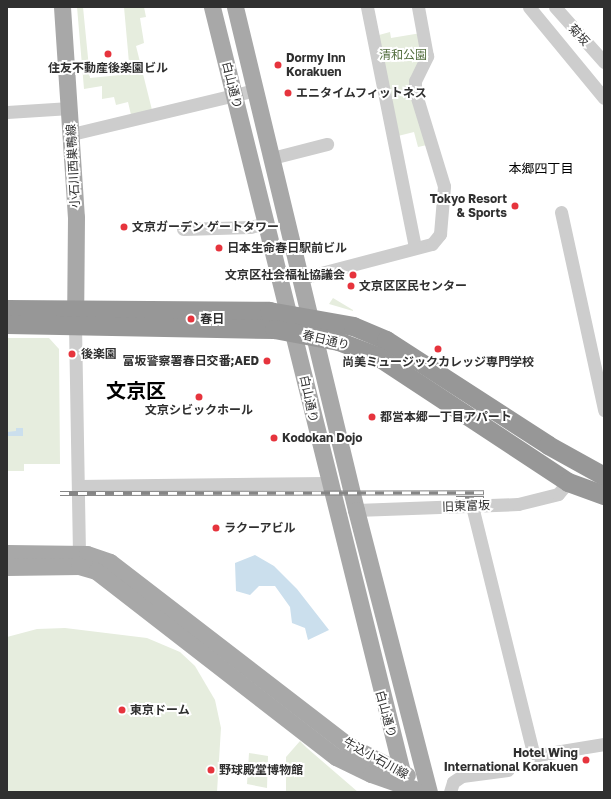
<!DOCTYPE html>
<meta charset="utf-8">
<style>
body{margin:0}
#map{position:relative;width:611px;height:799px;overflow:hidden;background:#fff;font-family:"Golos Text","Noto Sans JP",sans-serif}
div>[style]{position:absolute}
.green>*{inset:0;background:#e6edde}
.water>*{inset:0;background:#cbdfed}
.minor>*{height:13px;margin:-6.5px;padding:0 6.5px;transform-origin:6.5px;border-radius:6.5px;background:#cdcdcd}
.major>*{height:17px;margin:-8.5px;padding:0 8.5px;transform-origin:8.5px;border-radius:8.5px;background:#a8a8a8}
.highway>*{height:19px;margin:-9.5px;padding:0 9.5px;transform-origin:9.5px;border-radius:9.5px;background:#979797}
.rail>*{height:4.5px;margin-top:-2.25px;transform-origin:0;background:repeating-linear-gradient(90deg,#fff 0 9px,#858585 0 18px);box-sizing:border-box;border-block:1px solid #858585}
.dots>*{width:11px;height:11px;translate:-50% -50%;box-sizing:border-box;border:2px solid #fff;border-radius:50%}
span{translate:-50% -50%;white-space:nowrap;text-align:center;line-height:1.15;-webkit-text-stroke:4px #fff;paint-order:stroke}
.street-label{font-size:12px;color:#303030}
.park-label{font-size:12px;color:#526d3d}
.poi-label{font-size:12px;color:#303030;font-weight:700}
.left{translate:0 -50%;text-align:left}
.right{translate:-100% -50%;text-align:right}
.neighbourhood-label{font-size:13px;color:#000}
.town-label{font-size:20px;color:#000;font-weight:700}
.frame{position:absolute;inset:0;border:8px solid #303030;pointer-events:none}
</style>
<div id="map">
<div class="green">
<div style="clip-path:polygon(77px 7px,83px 7px,90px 78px,130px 74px,124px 7px,144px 7px,146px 17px,140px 18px,144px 43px,136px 46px,152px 110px,131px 115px,128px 102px,116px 105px,114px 97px,102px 99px,102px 86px,84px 89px)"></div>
<div style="clip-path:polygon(390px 32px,391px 38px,421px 33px,423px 52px,415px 70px,427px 145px,418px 147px,414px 132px,398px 136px,379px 35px)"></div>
<div style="clip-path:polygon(333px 298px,353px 310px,353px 311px,329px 304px)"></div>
<div style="clip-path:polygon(7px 338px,49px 338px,59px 349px,60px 464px,24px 464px,24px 471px,7px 471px)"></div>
<div style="clip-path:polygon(65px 628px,147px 638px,180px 652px,195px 666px,215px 700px,221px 728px,217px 792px,7px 792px,7px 637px,37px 629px)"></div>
<div style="clip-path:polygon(300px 741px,307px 748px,358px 792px,286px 792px,286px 757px)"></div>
<div style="clip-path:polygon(249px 753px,268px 756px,267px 788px,247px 784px)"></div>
</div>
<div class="water">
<div style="clip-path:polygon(16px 428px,23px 428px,23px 436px,7px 436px,7px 432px,16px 431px)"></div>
<div style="clip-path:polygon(255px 555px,274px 566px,297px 589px,329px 630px,308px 640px,305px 628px,292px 623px,290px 607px,275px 586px,259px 586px,250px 595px,236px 591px,235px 563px)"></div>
</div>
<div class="minor">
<div style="left:367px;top:7px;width:245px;rotate:78.7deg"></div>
<div style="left:529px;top:7px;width:118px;rotate:50.5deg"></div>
<div style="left:555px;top:7px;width:74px;rotate:48.3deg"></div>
<div style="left:7px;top:112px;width:63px;rotate:-3.6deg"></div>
<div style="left:72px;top:134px;width:188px;rotate:-13.5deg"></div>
<div style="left:272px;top:158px;width:57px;rotate:-14.3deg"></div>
<div style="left:561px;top:212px;width:203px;rotate:77.7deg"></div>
<div style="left:183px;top:229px;width:67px;rotate:-1.7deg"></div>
<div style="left:250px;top:227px;width:17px;rotate:-13deg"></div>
<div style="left:302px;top:278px;width:134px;rotate:-14.7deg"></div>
<div style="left:432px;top:244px;width:13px;rotate:-51deg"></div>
<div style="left:440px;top:234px;width:48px;rotate:-85.2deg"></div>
<div style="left:444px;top:186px;width:99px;rotate:-107deg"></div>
<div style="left:415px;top:91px;width:10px;rotate:-90deg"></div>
<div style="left:415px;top:81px;width:28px;rotate:-64deg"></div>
<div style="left:427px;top:56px;width:50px;rotate:-100.4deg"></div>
<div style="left:75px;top:325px;width:238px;rotate:89deg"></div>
<div style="left:78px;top:486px;width:249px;rotate:-0.7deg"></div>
<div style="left:472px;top:506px;width:253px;rotate:76.1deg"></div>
<div style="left:533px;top:752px;width:5px;rotate:37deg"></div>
<div style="left:537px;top:755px;width:68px;rotate:-9.3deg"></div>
<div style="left:356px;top:510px;width:162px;rotate:-2.1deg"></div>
<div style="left:518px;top:504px;width:41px;rotate:-14deg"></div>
<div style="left:558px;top:494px;width:16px;rotate:-50deg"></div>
<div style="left:450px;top:792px;width:10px;rotate:-73deg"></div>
<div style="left:453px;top:782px;width:11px;rotate:-34deg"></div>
<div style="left:462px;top:776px;width:46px;rotate:-7.4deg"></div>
</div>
<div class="major">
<div style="left:62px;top:7px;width:210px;rotate:86.2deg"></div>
<div style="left:76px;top:217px;width:106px;rotate:90.5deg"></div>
<div style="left:212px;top:7px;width:809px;rotate:76.05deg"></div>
<div style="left:235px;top:7px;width:517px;rotate:76.47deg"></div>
<div style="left:356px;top:510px;width:291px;rotate:75.5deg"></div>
<div style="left:7px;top:553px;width:80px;rotate:0.7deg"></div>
<div style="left:87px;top:554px;width:24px;rotate:19deg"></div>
<div style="left:110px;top:562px;width:300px;rotate:37.6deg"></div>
<div style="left:348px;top:745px;width:66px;rotate:27deg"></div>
<div style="left:7px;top:567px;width:72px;rotate:-0.8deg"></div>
<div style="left:79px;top:566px;width:18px;rotate:16deg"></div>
<div style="left:96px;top:571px;width:304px;rotate:37.8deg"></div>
<div style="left:336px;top:757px;width:39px;rotate:26deg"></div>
<div style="left:371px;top:774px;width:46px;rotate:19.2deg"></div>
</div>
<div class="highway">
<div style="left:7px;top:309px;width:262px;rotate:0.4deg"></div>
<div style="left:269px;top:311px;width:85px;rotate:10.1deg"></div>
<div style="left:353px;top:326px;width:36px;rotate:23deg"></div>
<div style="left:386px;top:340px;width:193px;rotate:32.9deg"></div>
<div style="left:548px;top:445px;width:64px;rotate:29deg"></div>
<div style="left:7px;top:324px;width:267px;rotate:1.1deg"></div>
<div style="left:274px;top:329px;width:65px;rotate:10.6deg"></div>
<div style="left:338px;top:341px;width:42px;rotate:21deg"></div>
<div style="left:377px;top:356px;width:229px;rotate:33.4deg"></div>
<div style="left:568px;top:482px;width:38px;rotate:20deg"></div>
</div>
<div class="rail">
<div style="left:60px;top:493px;width:424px;rotate:-0.1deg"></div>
<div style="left:456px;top:498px;width:28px"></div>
</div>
<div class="dots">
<div style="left:108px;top:54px;background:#e6343d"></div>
<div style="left:278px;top:65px;background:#e6343d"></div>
<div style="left:288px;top:93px;background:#e6343d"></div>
<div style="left:515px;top:206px;background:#e6343d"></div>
<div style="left:124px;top:227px;background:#e6343d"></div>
<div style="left:219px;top:248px;background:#e6343d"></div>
<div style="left:353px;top:275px;background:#e6343d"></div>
<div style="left:351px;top:286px;background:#e6343d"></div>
<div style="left:191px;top:319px;background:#e6343d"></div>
<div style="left:438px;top:349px;background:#e6343d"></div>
<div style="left:72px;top:354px;background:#e6343d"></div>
<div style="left:267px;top:361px;background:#e6343d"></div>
<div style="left:199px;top:397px;background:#e6343d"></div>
<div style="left:372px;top:417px;background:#e6343d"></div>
<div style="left:274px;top:438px;background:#e6343d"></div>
<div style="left:216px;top:528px;background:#e6343d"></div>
<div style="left:122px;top:710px;background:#e6343d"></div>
<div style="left:586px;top:760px;background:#e6343d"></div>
<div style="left:211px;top:770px;background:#e6343d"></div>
</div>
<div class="street-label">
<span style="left:579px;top:35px;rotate:47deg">菊坂</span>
<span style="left:232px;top:85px;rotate:76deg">白山通り</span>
<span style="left:73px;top:166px;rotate:-93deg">小石川西巣鴨線</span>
<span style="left:326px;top:340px;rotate:13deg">春日通り</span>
<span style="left:309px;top:399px;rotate:78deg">白山通り</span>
<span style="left:466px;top:506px;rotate:-2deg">旧東富坂</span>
<span style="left:386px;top:714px;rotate:75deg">白山通り</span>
<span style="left:376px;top:758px;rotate:29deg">牛込小石川線</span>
</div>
<div class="park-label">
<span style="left:403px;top:55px">清和公園</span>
</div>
<div class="poi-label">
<span class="left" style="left:286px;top:65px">Dormy Inn<br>Korakuen</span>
<span style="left:108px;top:68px">住友不動産後楽園ビル</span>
<span class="left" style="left:296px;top:93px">エニタイムフィットネス</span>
<span class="right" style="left:507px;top:206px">Tokyo Resort<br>&amp; Sports</span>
<span class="left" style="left:132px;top:227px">文京ガーデン ゲートタワー</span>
<span class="left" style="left:227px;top:248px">日本生命春日駅前ビル</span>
<span class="right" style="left:345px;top:275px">文京区社会福祉協議会</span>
<span class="left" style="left:359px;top:286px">文京区区民センター</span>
<span class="left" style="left:200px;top:319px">春日</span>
<span class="left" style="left:81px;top:354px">後楽園</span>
<span class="right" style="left:259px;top:361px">富坂警察署春日交番;AED</span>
<span style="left:438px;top:362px">尚美ミュージックカレッジ専門学校</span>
<span style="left:199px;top:410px">文京シビックホール</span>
<span class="left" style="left:380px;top:417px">都営本郷一丁目アパート</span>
<span class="left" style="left:282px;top:438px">Kodokan Dojo</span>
<span class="left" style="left:224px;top:528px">ラクーアビル</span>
<span class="left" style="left:130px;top:710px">東京ドーム</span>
<span class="right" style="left:578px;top:760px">Hotel Wing<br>International Korakuen</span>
<span class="left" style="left:219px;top:770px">野球殿堂博物館</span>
</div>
<div class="neighbourhood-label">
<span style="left:541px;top:168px">本郷四丁目</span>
</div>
<div class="town-label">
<span style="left:136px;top:390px">文京区</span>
</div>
<div class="frame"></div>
</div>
